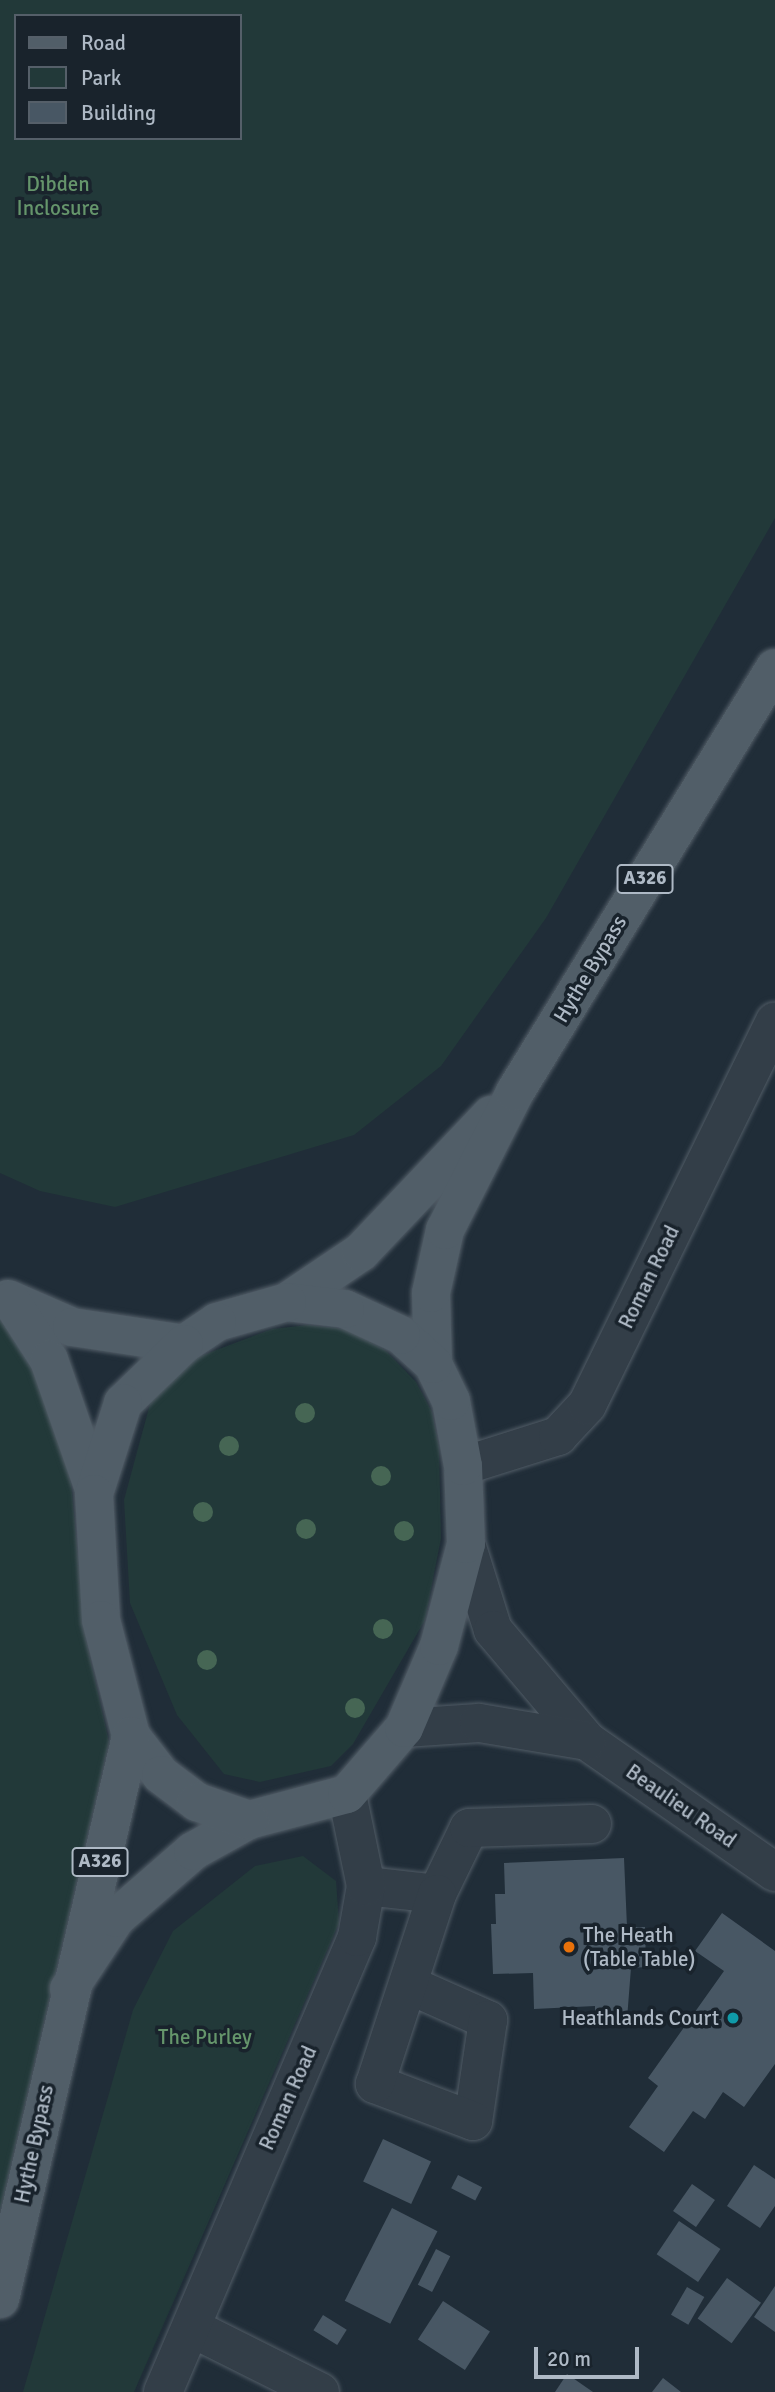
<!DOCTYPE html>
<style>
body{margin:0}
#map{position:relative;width:775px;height:2392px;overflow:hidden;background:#202d38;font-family:Signika,sans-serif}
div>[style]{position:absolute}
.green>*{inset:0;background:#223939}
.building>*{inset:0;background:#485764;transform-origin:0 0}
.roads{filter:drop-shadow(0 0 2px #515c66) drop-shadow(0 0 2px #515c66)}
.minor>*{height:38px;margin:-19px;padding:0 19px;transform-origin:19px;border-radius:19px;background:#333e48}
.major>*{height:38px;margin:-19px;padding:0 19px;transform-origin:19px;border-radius:19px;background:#515e68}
.trees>*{width:20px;height:20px;margin:-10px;border-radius:50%;background:#466654}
.dots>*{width:19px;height:19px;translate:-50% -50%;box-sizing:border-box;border:4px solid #19232c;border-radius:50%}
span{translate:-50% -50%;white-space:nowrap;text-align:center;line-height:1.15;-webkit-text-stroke:7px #19232c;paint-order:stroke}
.shield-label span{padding:2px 5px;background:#19232c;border:2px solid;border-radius:5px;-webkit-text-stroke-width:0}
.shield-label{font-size:19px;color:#aeb9c5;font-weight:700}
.park-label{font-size:21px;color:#65956b}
.street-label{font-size:21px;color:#aeb9c5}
.poi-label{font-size:21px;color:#aeb9c5}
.left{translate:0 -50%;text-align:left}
.right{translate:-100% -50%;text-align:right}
.legend{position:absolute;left:14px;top:14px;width:228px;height:126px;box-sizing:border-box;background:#19232c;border:2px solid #555f69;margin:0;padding:9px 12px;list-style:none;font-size:21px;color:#aeb9c5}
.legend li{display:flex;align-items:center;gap:14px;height:35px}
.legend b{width:35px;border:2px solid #555f69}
.scale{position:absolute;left:534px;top:2347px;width:105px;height:32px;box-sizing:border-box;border:4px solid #aeb9c5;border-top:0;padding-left:9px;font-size:21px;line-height:24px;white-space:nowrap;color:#aeb9c5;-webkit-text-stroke:5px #19232c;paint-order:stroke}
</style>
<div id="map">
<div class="green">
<div style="clip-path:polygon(evenodd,0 0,775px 0,775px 518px,546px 918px,441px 1066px,354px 1135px,115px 1207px,40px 1191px,0 1173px,0 0,16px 16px,240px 16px,240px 138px,16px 138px,16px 16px)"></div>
<div style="clip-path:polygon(0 1317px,55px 1402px,71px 1484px,86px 1640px,109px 1742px,0 2211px)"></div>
<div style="clip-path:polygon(308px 1325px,346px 1329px,385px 1350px,416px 1382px,432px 1412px,439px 1447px,441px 1538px,425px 1620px,353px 1744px,331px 1766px,260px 1782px,224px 1774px,177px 1715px,130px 1603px,124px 1500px,153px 1393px,177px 1365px,272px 1329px)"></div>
<div style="clip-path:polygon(303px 1856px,336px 1881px,339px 1923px,134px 2392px,23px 2392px,133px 2010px,173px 1931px,255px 1866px)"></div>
</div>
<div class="building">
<div style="clip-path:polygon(624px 1858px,627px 1927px,645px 1927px,646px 1967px,631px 1968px,627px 2019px,595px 2020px,595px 2006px,534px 2009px,533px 1973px,493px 1974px,491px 1924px,496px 1924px,495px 1894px,505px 1894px,504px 1863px)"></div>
<div style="clip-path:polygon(722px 1913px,775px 1951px,775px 2064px,744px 2107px,723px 2092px,705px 2119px,693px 2111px,664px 2152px,629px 2127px,658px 2086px,648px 2078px,724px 1971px,695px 1951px)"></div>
<div style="left:383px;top:2139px;width:53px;height:47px;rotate:25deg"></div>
<div style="clip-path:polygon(754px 2165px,775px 2179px,775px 2206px,760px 2228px,727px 2206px)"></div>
<div style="left:458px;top:2175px;width:27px;height:15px;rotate:27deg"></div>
<div style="left:692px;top:2184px;width:28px;height:33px;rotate:35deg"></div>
<div style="left:392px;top:2208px;width:51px;height:104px;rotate:27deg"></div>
<div style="left:679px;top:2221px;width:50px;height:40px;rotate:34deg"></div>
<div style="left:436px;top:2249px;width:16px;height:40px;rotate:27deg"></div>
<div style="left:727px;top:2278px;width:42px;height:50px;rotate:36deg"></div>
<div style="clip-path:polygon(775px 2286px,775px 2332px,754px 2317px)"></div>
<div style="left:687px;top:2287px;width:20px;height:32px;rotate:30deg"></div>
<div style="left:443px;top:2301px;width:56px;height:46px;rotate:33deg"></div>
<div style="left:323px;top:2315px;width:28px;height:18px;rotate:32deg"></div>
<div style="clip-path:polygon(567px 2374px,593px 2392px,555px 2392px)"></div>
<div style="clip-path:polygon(663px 2378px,681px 2392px,652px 2392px)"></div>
</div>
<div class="roads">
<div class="minor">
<div style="left:463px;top:1466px;width:100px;rotate:-17.5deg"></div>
<div style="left:558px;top:1436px;width:42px;rotate:-46.9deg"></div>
<div style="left:587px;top:1405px;width:427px;rotate:-63.9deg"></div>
<div style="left:466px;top:1544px;width:90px;rotate:72.6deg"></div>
<div style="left:493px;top:1630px;width:145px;rotate:49.7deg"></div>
<div style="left:587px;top:1741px;width:229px;rotate:34.9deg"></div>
<div style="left:404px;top:1728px;width:75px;rotate:-3.8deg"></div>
<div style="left:479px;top:1723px;width:109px;rotate:9.5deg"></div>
<div style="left:366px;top:1886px;width:71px;rotate:6.4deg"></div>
<div style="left:437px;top:1894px;width:73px;rotate:-64.1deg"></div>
<div style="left:469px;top:1828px;width:123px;rotate:-1.9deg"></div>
<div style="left:416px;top:1988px;width:79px;rotate:24deg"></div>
<div style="left:488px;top:2020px;width:102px;rotate:98.4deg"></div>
<div style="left:473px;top:2121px;width:105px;rotate:-159.3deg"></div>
<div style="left:375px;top:2084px;width:200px;rotate:-71.9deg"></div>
<div style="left:192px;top:2328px;width:143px;rotate:26.6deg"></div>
<div style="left:163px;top:2392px;width:495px;rotate:-66.9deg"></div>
<div style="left:357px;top:1937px;width:52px;rotate:-80deg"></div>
<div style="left:366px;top:1886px;width:94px;rotate:-101.7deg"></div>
</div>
<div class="major">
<div style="left:8px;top:1299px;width:70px;rotate:23.6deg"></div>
<div style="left:72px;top:1327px;width:113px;rotate:8.6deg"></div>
<div style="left:11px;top:1301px;width:70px;rotate:57.2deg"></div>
<div style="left:49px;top:1360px;width:133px;rotate:70.8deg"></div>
<div style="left:287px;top:1302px;width:89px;rotate:-34deg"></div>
<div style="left:361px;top:1252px;width:189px;rotate:-46.5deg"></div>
<div style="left:433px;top:1364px;width:71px;rotate:-91.6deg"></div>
<div style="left:431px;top:1293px;width:65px;rotate:-77.5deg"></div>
<div style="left:445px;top:1230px;width:155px;rotate:-63.1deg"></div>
<div style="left:515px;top:1092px;width:497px;rotate:-58.5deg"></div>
<div style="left:69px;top:1989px;width:85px;rotate:-56.5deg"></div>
<div style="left:116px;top:1918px;width:102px;rotate:-41deg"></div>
<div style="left:193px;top:1851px;width:64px;rotate:-29deg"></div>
<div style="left:249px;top:1820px;width:101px;rotate:-14.9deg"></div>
<div style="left:347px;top:1794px;width:87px;rotate:-49.2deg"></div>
<div style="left:404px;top:1728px;width:89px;rotate:-66.9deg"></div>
<div style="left:439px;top:1646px;width:106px;rotate:-75.2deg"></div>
<div style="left:466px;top:1544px;width:78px;rotate:-92.2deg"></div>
<div style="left:463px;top:1466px;width:66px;rotate:-100.5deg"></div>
<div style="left:451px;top:1401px;width:41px;rotate:-115.9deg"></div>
<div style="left:433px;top:1364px;width:43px;rotate:-137.8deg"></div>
<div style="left:401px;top:1335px;width:62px;rotate:-155.1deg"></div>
<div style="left:345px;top:1309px;width:58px;rotate:-173.1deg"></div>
<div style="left:287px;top:1302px;width:73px;rotate:164.1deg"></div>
<div style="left:217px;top:1322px;width:40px;rotate:146deg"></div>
<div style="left:184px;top:1344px;width:85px;rotate:136deg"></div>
<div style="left:123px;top:1403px;width:96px;rotate:107.7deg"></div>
<div style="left:94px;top:1494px;width:126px;rotate:86.8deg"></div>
<div style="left:101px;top:1620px;width:120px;rotate:75.5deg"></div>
<div style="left:131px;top:1736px;width:49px;rotate:52.4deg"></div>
<div style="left:161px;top:1775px;width:45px;rotate:36.9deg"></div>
<div style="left:197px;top:1802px;width:55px;rotate:19.1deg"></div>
<div style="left:0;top:2299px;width:578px;rotate:-76.9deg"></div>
</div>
</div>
<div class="trees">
<div style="left:305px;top:1413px"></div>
<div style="left:229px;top:1446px"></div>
<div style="left:381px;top:1476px"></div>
<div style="left:203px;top:1512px"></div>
<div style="left:306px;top:1529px"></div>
<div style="left:404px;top:1531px"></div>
<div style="left:383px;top:1629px"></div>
<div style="left:207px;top:1660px"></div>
<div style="left:355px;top:1708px"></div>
</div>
<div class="dots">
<div style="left:569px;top:1947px;background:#e8710a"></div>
<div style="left:733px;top:2018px;background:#0f9aa8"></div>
</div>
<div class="shield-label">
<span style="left:645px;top:879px">A326</span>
<span style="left:100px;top:1862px">A326</span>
</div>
<div class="park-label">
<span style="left:58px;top:196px">Dibden<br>Inclosure</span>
<span style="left:205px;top:2037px">The Purley</span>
</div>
<div class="street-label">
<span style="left:590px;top:969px;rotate:-59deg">Hythe Bypass</span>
<span style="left:649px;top:1277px;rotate:-64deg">Roman Road</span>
<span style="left:681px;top:1806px;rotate:35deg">Beaulieu Road</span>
<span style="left:288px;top:2098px;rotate:-66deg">Roman Road</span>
<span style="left:34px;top:2144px;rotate:-78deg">Hythe Bypass</span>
</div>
<div class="poi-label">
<span class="left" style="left:583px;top:1947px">The Heath<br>(Table Table)</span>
<span class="right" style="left:719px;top:2018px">Heathlands Court</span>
</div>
<ul class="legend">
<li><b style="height:9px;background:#515e68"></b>Road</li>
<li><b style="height:19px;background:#223939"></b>Park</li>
<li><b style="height:19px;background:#485764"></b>Building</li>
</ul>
<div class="scale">20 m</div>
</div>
